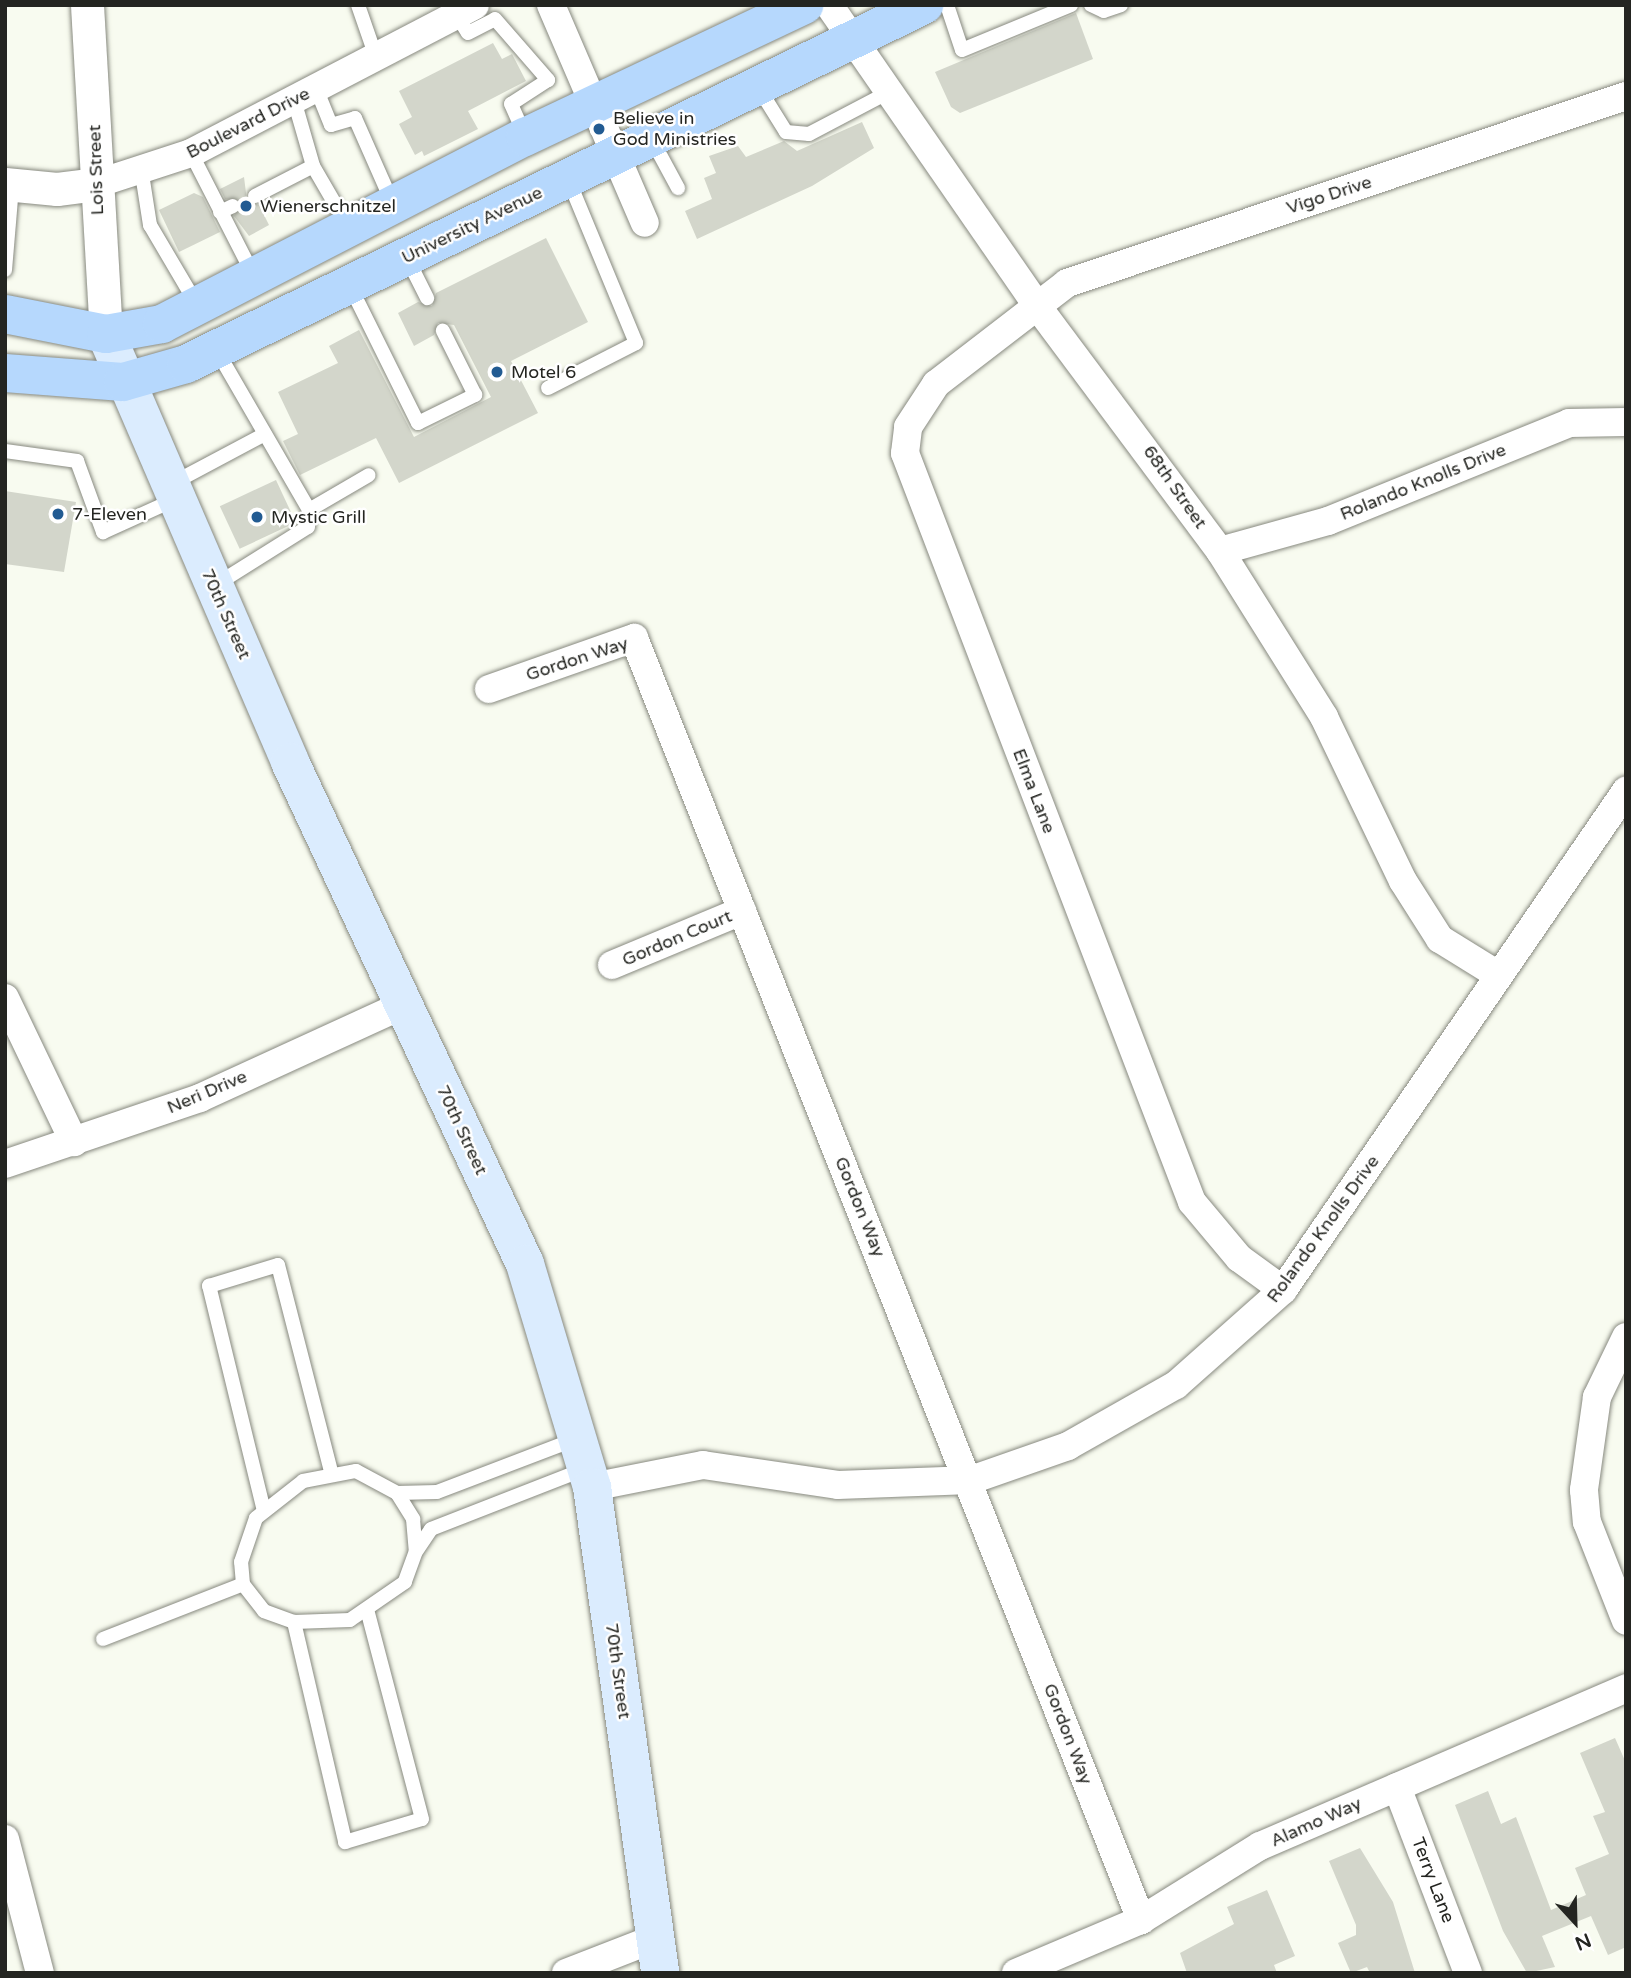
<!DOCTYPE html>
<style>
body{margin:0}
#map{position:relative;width:1631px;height:1978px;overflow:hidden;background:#f8fbf0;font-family:"Varela Round",sans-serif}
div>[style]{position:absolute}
.building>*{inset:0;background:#d3d6cb;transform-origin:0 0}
.roads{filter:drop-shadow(0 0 2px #87897f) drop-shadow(0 0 2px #87897f)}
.service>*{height:14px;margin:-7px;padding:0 7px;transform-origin:7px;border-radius:7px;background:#fff}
.minor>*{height:28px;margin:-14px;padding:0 14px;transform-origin:14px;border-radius:14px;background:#fff}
.tertiary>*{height:33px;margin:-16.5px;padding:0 16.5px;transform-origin:16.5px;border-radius:16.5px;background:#fff}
.secondary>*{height:38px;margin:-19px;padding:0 19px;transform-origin:19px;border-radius:19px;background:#dbecfe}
.primary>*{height:38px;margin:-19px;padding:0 19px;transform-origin:19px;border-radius:19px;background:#b6d8fd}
.dots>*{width:19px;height:19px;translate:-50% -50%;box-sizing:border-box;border:4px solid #fff;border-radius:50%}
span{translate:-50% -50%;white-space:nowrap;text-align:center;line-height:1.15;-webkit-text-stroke:5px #fff;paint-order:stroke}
.poi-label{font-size:18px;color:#242521}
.left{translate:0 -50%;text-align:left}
.street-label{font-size:18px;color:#242521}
.frame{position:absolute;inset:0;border:7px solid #242521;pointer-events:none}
.north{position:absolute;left:1540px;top:1887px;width:70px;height:70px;-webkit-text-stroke:5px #fff;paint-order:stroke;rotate:158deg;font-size:19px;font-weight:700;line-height:28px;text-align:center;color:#242521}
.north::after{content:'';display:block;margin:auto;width:24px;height:32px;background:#242521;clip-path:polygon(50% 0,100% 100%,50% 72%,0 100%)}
</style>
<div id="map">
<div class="building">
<div style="clip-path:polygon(1076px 13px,1093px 59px,960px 113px,951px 107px,935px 72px)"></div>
<div style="clip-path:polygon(493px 43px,502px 59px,512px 54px,526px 81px,468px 111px,478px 129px,424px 156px,422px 151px,415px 155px,399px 124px,412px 117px,399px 91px)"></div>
<div style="clip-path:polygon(862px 122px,874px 148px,812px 186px,697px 239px,685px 211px,712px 199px,704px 178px,716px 173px,709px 156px,738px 146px,746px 157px,784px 141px,797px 151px)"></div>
<div style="clip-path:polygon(244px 177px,247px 201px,259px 205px,269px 225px,249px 236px,234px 216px,241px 201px,225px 199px,220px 189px)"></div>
<div style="clip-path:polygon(194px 193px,203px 197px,220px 232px,179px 252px,159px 210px)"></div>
<div style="clip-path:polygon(546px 238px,588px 322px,511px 361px,538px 413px,399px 483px,376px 438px,300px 475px,283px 441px,298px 434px,278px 392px,338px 363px,329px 346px,359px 330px,414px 437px,491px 397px,454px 325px,438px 323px,434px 335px,414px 346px,398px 313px,418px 302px,432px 306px,436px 293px)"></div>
<div style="left:276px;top:480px;width:47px;height:62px;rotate:65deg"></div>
<div style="clip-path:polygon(5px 491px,76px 502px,64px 572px,5px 564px)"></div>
<div style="clip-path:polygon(1615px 1738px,1626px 1763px,1626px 1947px,1608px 1955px,1591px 1916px,1542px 1936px,1555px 1967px,1527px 1973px,1503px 1931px,1455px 1805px,1488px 1791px,1501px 1824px,1516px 1817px,1551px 1910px,1586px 1895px,1575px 1868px,1609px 1854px,1593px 1816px,1605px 1812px,1580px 1753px)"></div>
<div style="clip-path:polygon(1360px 1848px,1393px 1902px,1415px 1973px,1370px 1973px,1367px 1967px,1351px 1973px,1338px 1943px,1356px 1935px,1356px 1925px,1329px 1861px)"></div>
<div style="clip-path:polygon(1267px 1890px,1295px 1956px,1274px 1965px,1277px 1973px,1187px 1973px,1180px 1953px,1234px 1924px,1227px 1907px)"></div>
</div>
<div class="roads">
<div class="service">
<div style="left:358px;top:5px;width:55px;rotate:70.9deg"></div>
<div style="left:947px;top:5px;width:47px;rotate:71.6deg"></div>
<div style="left:962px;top:50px;width:118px;rotate:-22.4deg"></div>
<div style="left:1091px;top:5px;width:14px;rotate:25deg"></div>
<div style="left:1104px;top:11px;width:18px;rotate:-19deg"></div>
<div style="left:456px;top:14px;width:22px;rotate:58deg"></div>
<div style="left:468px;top:33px;width:30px;rotate:-27deg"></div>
<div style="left:495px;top:19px;width:81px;rotate:49deg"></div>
<div style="left:548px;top:80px;width:44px;rotate:147deg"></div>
<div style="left:511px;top:104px;width:35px;rotate:66deg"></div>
<div style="left:758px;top:87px;width:53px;rotate:58.1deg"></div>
<div style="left:786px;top:132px;width:23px;rotate:5deg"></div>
<div style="left:809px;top:134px;width:90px;rotate:-27.7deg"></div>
<div style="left:316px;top:88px;width:40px;rotate:68deg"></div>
<div style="left:331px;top:125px;width:25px;rotate:-16deg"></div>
<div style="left:355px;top:118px;width:92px;rotate:66.2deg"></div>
<div style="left:294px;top:100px;width:69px;rotate:73.9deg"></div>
<div style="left:313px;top:166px;width:72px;rotate:59.9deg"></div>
<div style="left:651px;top:138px;width:57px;rotate:61.6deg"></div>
<div style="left:191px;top:153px;width:138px;rotate:62.9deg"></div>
<div style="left:142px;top:174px;width:52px;rotate:81.1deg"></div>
<div style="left:150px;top:225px;width:91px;rotate:59.5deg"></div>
<div style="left:255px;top:196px;width:65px;rotate:-27.3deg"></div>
<div style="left:220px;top:212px;width:14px;rotate:-25deg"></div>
<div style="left:407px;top:258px;width:45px;rotate:63.4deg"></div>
<div style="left:5px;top:270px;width:84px;rotate:-85.2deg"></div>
<div style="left:350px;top:286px;width:153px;rotate:63.6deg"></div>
<div style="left:418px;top:423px;width:64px;rotate:-26.2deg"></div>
<div style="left:475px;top:395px;width:72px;rotate:-116.6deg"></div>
<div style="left:217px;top:351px;width:184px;rotate:59.9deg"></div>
<div style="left:309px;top:510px;width:69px;rotate:-30.3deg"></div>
<div style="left:548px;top:388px;width:99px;rotate:-27.1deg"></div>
<div style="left:636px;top:343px;width:178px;rotate:-112.5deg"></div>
<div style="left:5px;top:451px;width:73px;rotate:7.9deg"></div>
<div style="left:77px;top:461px;width:76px;rotate:69.9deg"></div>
<div style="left:103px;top:532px;width:78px;rotate:-24.3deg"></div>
<div style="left:173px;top:483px;width:104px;rotate:-28deg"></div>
<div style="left:217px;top:584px;width:107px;rotate:-32.1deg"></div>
<div style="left:308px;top:527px;width:17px;rotate:-87deg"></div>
<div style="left:356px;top:1471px;width:47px;rotate:28.2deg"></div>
<div style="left:397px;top:1493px;width:31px;rotate:58deg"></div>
<div style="left:413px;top:1519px;width:32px;rotate:85deg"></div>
<div style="left:416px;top:1551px;width:33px;rotate:110deg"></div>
<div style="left:405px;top:1582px;width:67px;rotate:145.4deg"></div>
<div style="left:350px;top:1620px;width:56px;rotate:178deg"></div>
<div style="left:294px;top:1622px;width:32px;rotate:-160deg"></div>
<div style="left:264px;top:1611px;width:34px;rotate:-128deg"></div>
<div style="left:243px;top:1584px;width:22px;rotate:-95deg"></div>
<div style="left:241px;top:1562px;width:46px;rotate:-71.2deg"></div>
<div style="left:256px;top:1518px;width:60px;rotate:-38.2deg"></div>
<div style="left:303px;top:1481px;width:54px;rotate:-10.7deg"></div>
<div style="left:397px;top:1493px;width:40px;rotate:-1.4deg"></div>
<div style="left:437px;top:1492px;width:149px;rotate:-20.9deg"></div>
<div style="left:264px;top:1511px;width:232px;rotate:-103.7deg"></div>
<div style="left:209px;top:1286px;width:72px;rotate:-16.9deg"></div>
<div style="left:278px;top:1265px;width:214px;rotate:75.6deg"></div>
<div style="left:417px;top:1550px;width:25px;rotate:-56deg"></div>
<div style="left:431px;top:1529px;width:165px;rotate:-21.3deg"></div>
<div style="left:294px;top:1622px;width:226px;rotate:76.9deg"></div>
<div style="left:345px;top:1842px;width:80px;rotate:-16.6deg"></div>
<div style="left:422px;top:1819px;width:213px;rotate:-104.7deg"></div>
<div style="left:103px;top:1639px;width:150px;rotate:-21.4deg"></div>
</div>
<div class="minor">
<div style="left:551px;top:5px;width:237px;rotate:66.7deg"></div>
<div style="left:829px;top:5px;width:367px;rotate:55.3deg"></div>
<div style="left:1038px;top:307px;width:304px;rotate:53.3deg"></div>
<div style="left:1220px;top:551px;width:196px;rotate:57.9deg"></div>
<div style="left:1324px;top:717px;width:182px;rotate:64.3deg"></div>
<div style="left:1403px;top:881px;width:69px;rotate:57.5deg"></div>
<div style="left:1440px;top:939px;width:68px;rotate:31.8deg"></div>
<div style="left:96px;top:184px;width:100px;rotate:-18.1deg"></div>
<div style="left:191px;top:153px;width:320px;rotate:-27.5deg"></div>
<div style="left:1220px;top:551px;width:112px;rotate:-15.5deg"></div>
<div style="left:1328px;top:521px;width:260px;rotate:-22.1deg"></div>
<div style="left:1569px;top:423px;width:57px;rotate:-1deg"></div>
<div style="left:489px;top:689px;width:154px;rotate:-19.4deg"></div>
<div style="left:634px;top:638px;width:1379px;rotate:68.42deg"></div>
<div style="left:612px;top:965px;width:141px;rotate:-22.6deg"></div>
<div style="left:5px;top:998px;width:160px;rotate:64.4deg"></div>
<div style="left:5px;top:1164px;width:206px;rotate:-18.7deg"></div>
<div style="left:200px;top:1098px;width:223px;rotate:-24.6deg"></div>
<div style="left:1283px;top:1290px;width:54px;rotate:-144deg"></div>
<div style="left:1239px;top:1258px;width:73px;rotate:-130deg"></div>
<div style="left:1192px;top:1202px;width:802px;rotate:-110.97deg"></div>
<div style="left:905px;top:453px;width:26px;rotate:-83deg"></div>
<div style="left:908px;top:427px;width:51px;rotate:-56.9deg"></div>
<div style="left:936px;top:384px;width:165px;rotate:-37.6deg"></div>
<div style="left:1067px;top:283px;width:589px;rotate:-18.5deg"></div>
<div style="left:1626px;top:1337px;width:67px;rotate:115.8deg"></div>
<div style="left:1597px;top:1397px;width:94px;rotate:98deg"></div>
<div style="left:1584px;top:1490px;width:32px;rotate:85deg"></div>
<div style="left:1587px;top:1522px;width:106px;rotate:68.5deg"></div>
<div style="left:592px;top:1487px;width:113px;rotate:-11.2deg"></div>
<div style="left:703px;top:1465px;width:136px;rotate:8.4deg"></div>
<div style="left:838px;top:1485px;width:133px;rotate:-2.2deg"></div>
<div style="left:971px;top:1480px;width:103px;rotate:-19.3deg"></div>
<div style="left:1068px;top:1446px;width:124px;rotate:-29.5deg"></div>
<div style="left:1176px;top:1385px;width:143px;rotate:-41.6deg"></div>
<div style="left:1283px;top:1290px;width:606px;rotate:-55.5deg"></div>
<div style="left:1397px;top:1787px;width:199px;rotate:69.1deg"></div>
<div style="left:5px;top:1839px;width:138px;rotate:75.4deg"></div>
<div style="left:566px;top:1973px;width:97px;rotate:-21.3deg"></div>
<div style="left:1016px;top:1973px;width:136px;rotate:-23deg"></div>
<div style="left:1141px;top:1920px;width:140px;rotate:-31.9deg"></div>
<div style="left:1260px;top:1846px;width:399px;rotate:-23.3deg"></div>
</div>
<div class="tertiary">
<div style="left:87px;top:5px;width:330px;rotate:86.7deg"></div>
<div style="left:5px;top:184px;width:52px;rotate:5.5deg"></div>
<div style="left:57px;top:189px;width:39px;rotate:-7deg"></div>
</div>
<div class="secondary">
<div style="left:106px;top:334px;width:466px;rotate:66.7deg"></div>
<div style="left:290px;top:762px;width:554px;rotate:64.91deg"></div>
<div style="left:525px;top:1264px;width:233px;rotate:73.3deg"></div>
<div style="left:592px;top:1487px;width:491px;rotate:82deg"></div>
</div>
<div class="primary">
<div style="left:5px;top:314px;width:103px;rotate:11.2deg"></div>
<div style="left:106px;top:334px;width:57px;rotate:-10.1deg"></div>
<div style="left:162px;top:324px;width:408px;rotate:-27.3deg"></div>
<div style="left:525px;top:137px;width:309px;rotate:-25.3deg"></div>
<div style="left:5px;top:373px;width:118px;rotate:4.4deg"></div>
<div style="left:123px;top:382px;width:66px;rotate:-15.9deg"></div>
<div style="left:186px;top:364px;width:821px;rotate:-25.94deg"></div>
</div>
</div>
<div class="dots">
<div style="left:599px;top:129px;background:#225b92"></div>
<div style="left:246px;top:206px;background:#225b92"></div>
<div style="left:497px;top:372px;background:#225b92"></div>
<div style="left:58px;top:514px;background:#225b92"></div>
<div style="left:257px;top:517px;background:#225b92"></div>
</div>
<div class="poi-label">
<span class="left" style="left:613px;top:129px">Believe in<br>God Ministries</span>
<span class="left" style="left:260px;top:206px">Wienerschnitzel</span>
<span class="left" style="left:511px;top:372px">Motel 6</span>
<span class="left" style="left:72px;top:514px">7-Eleven</span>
<span class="left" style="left:271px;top:517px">Mystic Grill</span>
</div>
<div class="street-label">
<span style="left:248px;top:123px;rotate:-27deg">Boulevard Drive</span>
<span style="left:96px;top:170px;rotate:-92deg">Lois Street</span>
<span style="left:1329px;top:195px;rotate:-18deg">Vigo Drive</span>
<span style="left:472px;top:225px;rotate:-26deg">University Avenue</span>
<span style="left:1423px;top:482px;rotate:-22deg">Rolando Knolls Drive</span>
<span style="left:1175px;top:487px;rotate:55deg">68th Street</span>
<span style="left:226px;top:614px;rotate:66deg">70th Street</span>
<span style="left:577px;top:659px;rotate:-18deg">Gordon Way</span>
<span style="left:1034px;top:791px;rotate:69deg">Elma Lane</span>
<span style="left:677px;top:938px;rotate:-23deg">Gordon Court</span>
<span style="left:207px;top:1092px;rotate:-23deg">Neri Drive</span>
<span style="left:462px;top:1130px;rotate:65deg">70th Street</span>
<span style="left:860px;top:1207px;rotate:68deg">Gordon Way</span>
<span style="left:1323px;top:1229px;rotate:-54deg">Rolando Knolls Drive</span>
<span style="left:618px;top:1671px;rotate:82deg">70th Street</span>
<span style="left:1068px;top:1734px;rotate:69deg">Gordon Way</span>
<span style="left:1316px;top:1822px;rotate:-24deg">Alamo Way</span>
<span style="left:1433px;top:1880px;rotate:69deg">Terry Lane</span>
</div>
<div class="frame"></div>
<div class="north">N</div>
</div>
